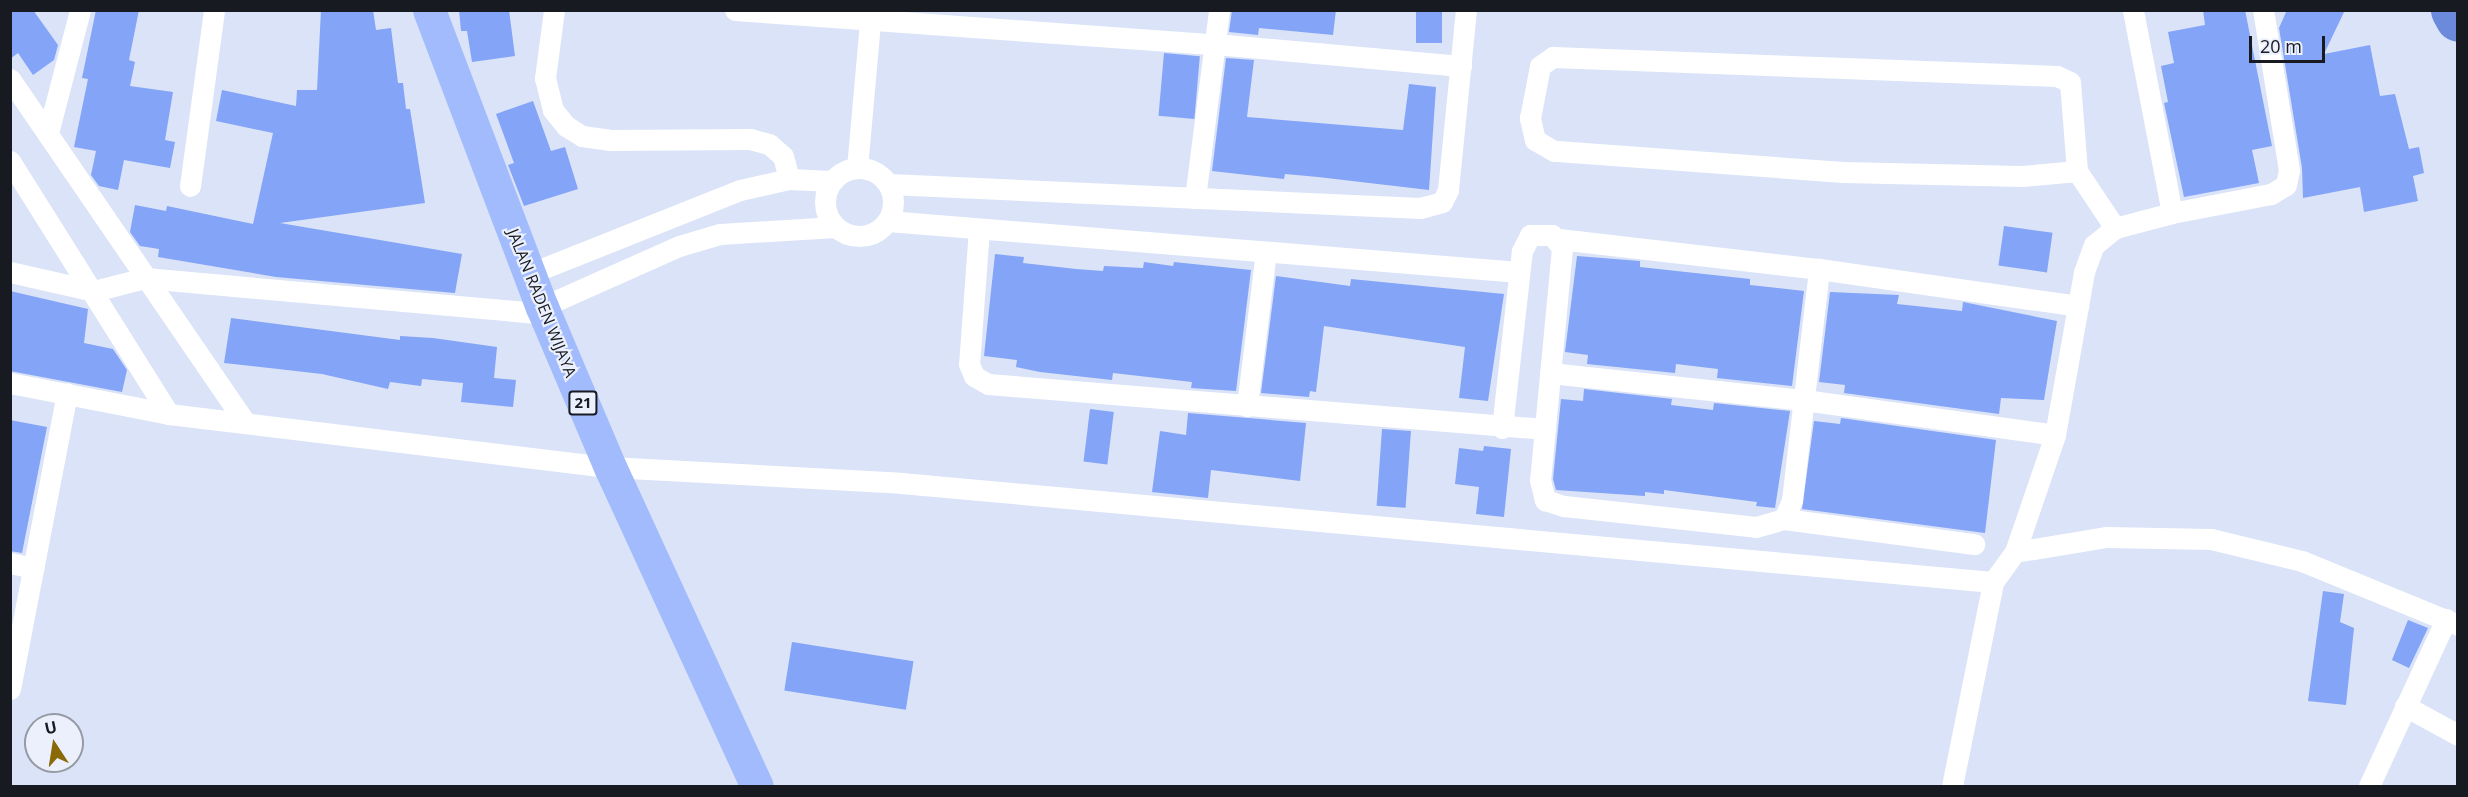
<!DOCTYPE html>
<style>
body{margin:0}
#map{position:relative;width:2468px;height:797px;overflow:hidden;background:#dae3f7;font-family:"Open Sans",sans-serif}
div>[style]{position:absolute}
.river>*{height:45px;margin:-22.5px;padding:0 22.5px;transform-origin:22.5px;border-radius:22.5px;background:#6b8adb}
.building>*{inset:0;background:#83a4f7;transform-origin:0 0}
.minor>*{height:21px;margin:-10.5px;padding:0 10.5px;transform-origin:10.5px;border-radius:10.5px;background:#fff}
.minor>.ring{margin:-10.5px;padding:0;box-sizing:content-box;background:none;border:21px solid #fff;border-radius:50%}
.trunk>*{height:33px;margin:-16.5px;padding:0 16.5px;transform-origin:16.5px;border-radius:16.5px;background:#a2bbfc}
span{translate:-50% -50%;white-space:nowrap;text-align:center;line-height:1.15;-webkit-text-stroke:4.5px #ebf0fc;paint-order:stroke}
.shield-label span{padding:2px 4px;background:#ebf0fc;border:2px solid;border-radius:4px;-webkit-text-stroke-width:0}
.shield-label{font-size:15px;color:#171a21;font-weight:700}
.street-label{font-size:16px;color:#171a21}
.frame{position:absolute;inset:0;border:12px solid #171a21;pointer-events:none}
.north{position:absolute;left:24px;top:713px;width:60px;height:60px;box-sizing:border-box;background:#ebf0fc;border:2px solid #969aa4;border-radius:50%;rotate:348deg;font-size:16px;font-weight:700;line-height:24px;text-align:center;color:#171a21}
.north::after{content:'';display:block;margin:auto;width:21px;height:27px;background:#8a6a08;clip-path:polygon(50% 0,100% 100%,50% 72%,0 100%)}
.scale{position:absolute;left:2249px;top:36px;width:76px;height:27px;box-sizing:border-box;border:3px solid #171a21;border-top:0;padding-left:8px;font-size:18px;line-height:21px;white-space:nowrap;color:#171a21;-webkit-text-stroke:4px #ebf0fc;paint-order:stroke}
</style>
<div id="map">
<div class="river">
<div style="left:2453px;top:10px;width:10px;rotate:61deg"></div>
</div>
<div class="building">
<div style="clip-path:polygon(10px 10px,33px 10px,58px 45px,54px 60px,33px 75px,18px 53px,10px 59px)"></div>
<div style="clip-path:polygon(96px 10px,139px 10px,129px 60px,135px 62px,130px 86px,173px 92px,165px 140px,175px 142px,170px 168px,124px 160px,118px 190px,99px 186px,91px 175px,96px 151px,74px 147px,88px 79px,82px 78px)"></div>
<div style="clip-path:polygon(321px 10px,373px 10px,376px 30px,391px 28px,398px 83px,403px 83px,406px 109px,410px 109px,425px 203px,280px 223px,462px 254px,455px 293px,276px 277px,158px 257px,159px 249px,140px 246px,130px 232px,135px 205px,166px 211px,167px 206px,253px 224px,273px 133px,216px 121px,222px 90px,296px 106px,297px 90px,317px 90px)"></div>
<div style="clip-path:polygon(459px 10px,509px 10px,515px 56px,472px 62px,467px 31px,461px 31px)"></div>
<div style="clip-path:polygon(1232px 10px,1336px 10px,1333px 35px,1259px 28px,1258px 35px,1229px 32px)"></div>
<div style="left:1416px;top:10px;width:26px;height:33px"></div>
<div style="clip-path:polygon(2203px 10px,2245px 10px,2272px 146px,2252px 150px,2259px 183px,2184px 197px,2164px 103px,2168px 102px,2161px 66px,2174px 63px,2168px 32px,2205px 25px)"></div>
<div style="clip-path:polygon(2287px 10px,2345px 10px,2324px 54px,2370px 45px,2380px 96px,2395px 94px,2409px 149px,2419px 147px,2424px 173px,2413px 176px,2418px 201px,2364px 212px,2360px 187px,2303px 198px,2302px 168px,2279px 28px)"></div>
<div style="left:1164px;top:53px;width:36px;height:63px;rotate:5deg"></div>
<div style="clip-path:polygon(1226px 58px,1254px 60px,1247px 117px,1403px 130px,1409px 84px,1436px 87px,1429px 190px,1318px 177px,1285px 174px,1284px 179px,1212px 171px)"></div>
<div style="clip-path:polygon(533px 101px,551px 151px,565px 147px,578px 189px,524px 206px,508px 165px,514px 163px,496px 114px)"></div>
<div style="left:2004px;top:226px;width:49px;height:40px;rotate:8deg"></div>
<div style="clip-path:polygon(995px 254px,1024px 257px,1023px 263px,1076px 269px,1103px 271px,1104px 266px,1143px 268px,1144px 262px,1173px 266px,1174px 262px,1251px 270px,1236px 391px,1191px 388px,1192px 382px,1113px 373px,1112px 380px,1040px 372px,1016px 367px,1017px 360px,984px 356px)"></div>
<div style="clip-path:polygon(1577px 256px,1640px 261px,1640px 267px,1750px 279px,1750px 285px,1804px 291px,1792px 386px,1717px 378px,1718px 369px,1676px 364px,1675px 373px,1587px 364px,1588px 355px,1565px 352px)"></div>
<div style="clip-path:polygon(1276px 276px,1350px 286px,1351px 279px,1504px 294px,1488px 401px,1459px 398px,1465px 347px,1324px 326px,1316px 392px,1310px 391px,1309px 397px,1261px 393px)"></div>
<div style="clip-path:polygon(10px 291px,88px 309px,84px 343px,113px 349px,127px 370px,122px 392px,10px 371px)"></div>
<div style="clip-path:polygon(1830px 292px,1899px 295px,1897px 304px,1962px 311px,1963px 302px,2057px 321px,2044px 400px,2001px 398px,1999px 414px,1844px 393px,1845px 385px,1819px 382px)"></div>
<div style="clip-path:polygon(231px 318px,400px 340px,400px 336px,433px 338px,497px 347px,494px 378px,516px 380px,513px 407px,461px 402px,463px 383px,422px 379px,421px 386px,390px 382px,388px 389px,322px 374px,224px 363px)"></div>
<div style="clip-path:polygon(1584px 389px,1672px 399px,1671px 405px,1713px 410px,1714px 403px,1790px 411px,1775px 508px,1756px 506px,1757px 502px,1664px 490px,1664px 494px,1645px 492px,1645px 496px,1556px 490px,1553px 479px,1561px 399px,1583px 401px)"></div>
<div style="left:1090px;top:409px;width:24px;height:53px;rotate:7deg"></div>
<div style="clip-path:polygon(1188px 413px,1306px 423px,1300px 481px,1211px 470px,1208px 498px,1152px 492px,1160px 431px,1186px 435px)"></div>
<div style="clip-path:polygon(1841px 418px,1996px 440px,1985px 533px,1802px 509px,1814px 421px,1840px 424px)"></div>
<div style="clip-path:polygon(10px 420px,47px 427px,22px 553px,10px 551px)"></div>
<div style="left:1382px;top:429px;width:29px;height:77px;rotate:4deg"></div>
<div style="clip-path:polygon(1484px 446px,1511px 449px,1504px 517px,1476px 514px,1479px 487px,1455px 484px,1459px 448px,1483px 451px)"></div>
<div style="clip-path:polygon(2323px 591px,2344px 594px,2340px 622px,2354px 628px,2346px 705px,2308px 701px)"></div>
<div style="clip-path:polygon(2408px 620px,2428px 628px,2409px 668px,2392px 660px)"></div>
<div style="left:792px;top:642px;width:123px;height:49px;rotate:9deg"></div>
</div>
<div class="minor">
<div style="left:554px;top:10px;width:69px;rotate:97.5deg"></div>
<div style="left:545px;top:78px;width:33px;rotate:76deg"></div>
<div style="left:553px;top:110px;width:21px;rotate:51deg"></div>
<div style="left:566px;top:126px;width:19px;rotate:32deg"></div>
<div style="left:582px;top:136px;width:27px;rotate:8deg"></div>
<div style="left:609px;top:140px;width:141px;rotate:-0.4deg"></div>
<div style="left:750px;top:139px;width:20px;rotate:15deg"></div>
<div style="left:769px;top:144px;width:18px;rotate:41deg"></div>
<div style="left:783px;top:156px;width:24px;rotate:75deg"></div>
<div style="left:735px;top:10px;width:481px;rotate:4.1deg"></div>
<div style="left:1215px;top:44px;width:247px;rotate:5.1deg"></div>
<div style="left:10px;top:79px;width:414px;rotate:55.6deg"></div>
<div style="left:48px;top:133px;width:127px;rotate:-75.4deg"></div>
<div style="left:10px;top:161px;width:299px;rotate:57.9deg"></div>
<div class="ring" style="left:825px;top:168px;width:47px;height:47px"></div>
<div style="left:857px;top:168px;width:159px;rotate:-84.9deg"></div>
<div style="left:2077px;top:171px;width:55px;rotate:174.8deg"></div>
<div style="left:2022px;top:176px;width:179px;rotate:-178.7deg"></div>
<div style="left:1843px;top:172px;width:290px;rotate:-175.8deg"></div>
<div style="left:1554px;top:151px;width:22px;rotate:-150deg"></div>
<div style="left:1535px;top:140px;width:23px;rotate:-103deg"></div>
<div style="left:1530px;top:118px;width:53px;rotate:-79.1deg"></div>
<div style="left:1540px;top:66px;width:16px;rotate:-35deg"></div>
<div style="left:1553px;top:57px;width:504px;rotate:2.16deg"></div>
<div style="left:2057px;top:76px;width:14px;rotate:25deg"></div>
<div style="left:2070px;top:82px;width:89px;rotate:85.5deg"></div>
<div style="left:2077px;top:171px;width:69px;rotate:56.3deg"></div>
<div style="left:889px;top:184px;width:532px;rotate:2.59deg"></div>
<div style="left:1420px;top:208px;width:23px;rotate:-15deg"></div>
<div style="left:1442px;top:202px;width:13px;rotate:-63deg"></div>
<div style="left:1448px;top:190px;width:181px;rotate:-84.3deg"></div>
<div style="left:190px;top:186px;width:178px;rotate:-82.2deg"></div>
<div style="left:1195px;top:198px;width:190px;rotate:-82.7deg"></div>
<div style="left:2172px;top:213px;width:101px;rotate:-10.9deg"></div>
<div style="left:2271px;top:194px;width:17px;rotate:-31deg"></div>
<div style="left:2286px;top:185px;width:15px;rotate:-79deg"></div>
<div style="left:2289px;top:170px;width:162px;rotate:-99.2deg"></div>
<div style="left:888px;top:221px;width:633px;rotate:4.62deg"></div>
<div style="left:979px;top:229px;width:135px;rotate:94.2deg"></div>
<div style="left:969px;top:364px;width:13px;rotate:67deg"></div>
<div style="left:974px;top:376px;width:16px;rotate:30deg"></div>
<div style="left:988px;top:384px;width:559px;rotate:4.62deg"></div>
<div style="left:1559px;top:239px;width:262px;rotate:6.6deg"></div>
<div style="left:1819px;top:269px;width:262px;rotate:8.1deg"></div>
<div style="left:10px;top:272px;width:86px;rotate:12.7deg"></div>
<div style="left:94px;top:291px;width:53px;rotate:-14.3deg"></div>
<div style="left:145px;top:278px;width:402px;rotate:5.1deg"></div>
<div style="left:529px;top:274px;width:227px;rotate:-21.7deg"></div>
<div style="left:740px;top:190px;width:50px;rotate:-12.7deg"></div>
<div style="left:789px;top:179px;width:42px;rotate:2.7deg"></div>
<div style="left:542px;top:307px;width:150px;rotate:-24deg"></div>
<div style="left:679px;top:246px;width:43px;rotate:-16.3deg"></div>
<div style="left:720px;top:234px;width:115px;rotate:-3.5deg"></div>
<div style="left:1550px;top:373px;width:255px;rotate:6.1deg"></div>
<div style="left:1804px;top:400px;width:253px;rotate:7.9deg"></div>
<div style="left:10px;top:383px;width:162px;rotate:11deg"></div>
<div style="left:169px;top:414px;width:444px;rotate:6.9deg"></div>
<div style="left:610px;top:467px;width:291px;rotate:3.1deg"></div>
<div style="left:901px;top:483px;width:1096px;rotate:5.18deg"></div>
<div style="left:1247px;top:406px;width:155px;rotate:-83deg"></div>
<div style="left:1502px;top:428px;width:178px;rotate:-83.6deg"></div>
<div style="left:1522px;top:251px;width:18px;rotate:-63deg"></div>
<div style="left:1530px;top:235px;width:22px"></div>
<div style="left:1552px;top:235px;width:16px;rotate:52deg"></div>
<div style="left:1562px;top:248px;width:233px;rotate:95.4deg"></div>
<div style="left:1540px;top:480px;width:21px;rotate:76deg"></div>
<div style="left:1545px;top:500px;width:20px;rotate:18deg"></div>
<div style="left:1564px;top:506px;width:193px;rotate:6.2deg"></div>
<div style="left:1756px;top:527px;width:29px;rotate:-16deg"></div>
<div style="left:1784px;top:519px;width:192px;rotate:7.5deg"></div>
<div style="left:1784px;top:519px;width:21px;rotate:-67deg"></div>
<div style="left:1792px;top:500px;width:233px;rotate:-83.3deg"></div>
<div style="left:2015px;top:552px;width:93px;rotate:-9.3deg"></div>
<div style="left:2107px;top:537px;width:104px;rotate:1.1deg"></div>
<div style="left:2211px;top:539px;width:94px;rotate:13.6deg"></div>
<div style="left:2302px;top:561px;width:169px;rotate:22.3deg"></div>
<div style="left:10px;top:563px;width:24px;rotate:12deg"></div>
<div style="left:10px;top:689px;width:301px;rotate:-79.1deg"></div>
<div style="left:2405px;top:706px;width:60px;rotate:28.7deg"></div>
<div style="left:1952px;top:786px;width:208px;rotate:-78.6deg"></div>
<div style="left:1993px;top:582px;width:37px;rotate:-54deg"></div>
<div style="left:2015px;top:552px;width:124px;rotate:-71.1deg"></div>
<div style="left:2055px;top:435px;width:166px;rotate:-79.9deg"></div>
<div style="left:2084px;top:272px;width:29px;rotate:-70deg"></div>
<div style="left:2094px;top:245px;width:27px;rotate:-39deg"></div>
<div style="left:2115px;top:228px;width:59px;rotate:-14.7deg"></div>
<div style="left:2172px;top:213px;width:207px;rotate:-100.9deg"></div>
<div style="left:2369px;top:786px;width:184px;rotate:-65.2deg"></div>
</div>
<div class="trunk">
<div style="left:429px;top:10px;width:318px;rotate:69.2deg"></div>
<div style="left:542px;top:307px;width:174px;rotate:67deg"></div>
<div style="left:610px;top:467px;width:351px;rotate:65.3deg"></div>
</div>
<div class="shield-label">
<span style="left:583px;top:403px">21</span>
</div>
<div class="street-label">
<span style="left:542px;top:303px;rotate:68deg">JALAN RADEN WIJAYA</span>
</div>
<div class="frame"></div>
<div class="north">U</div>
<div class="scale">20 m</div>
</div>
